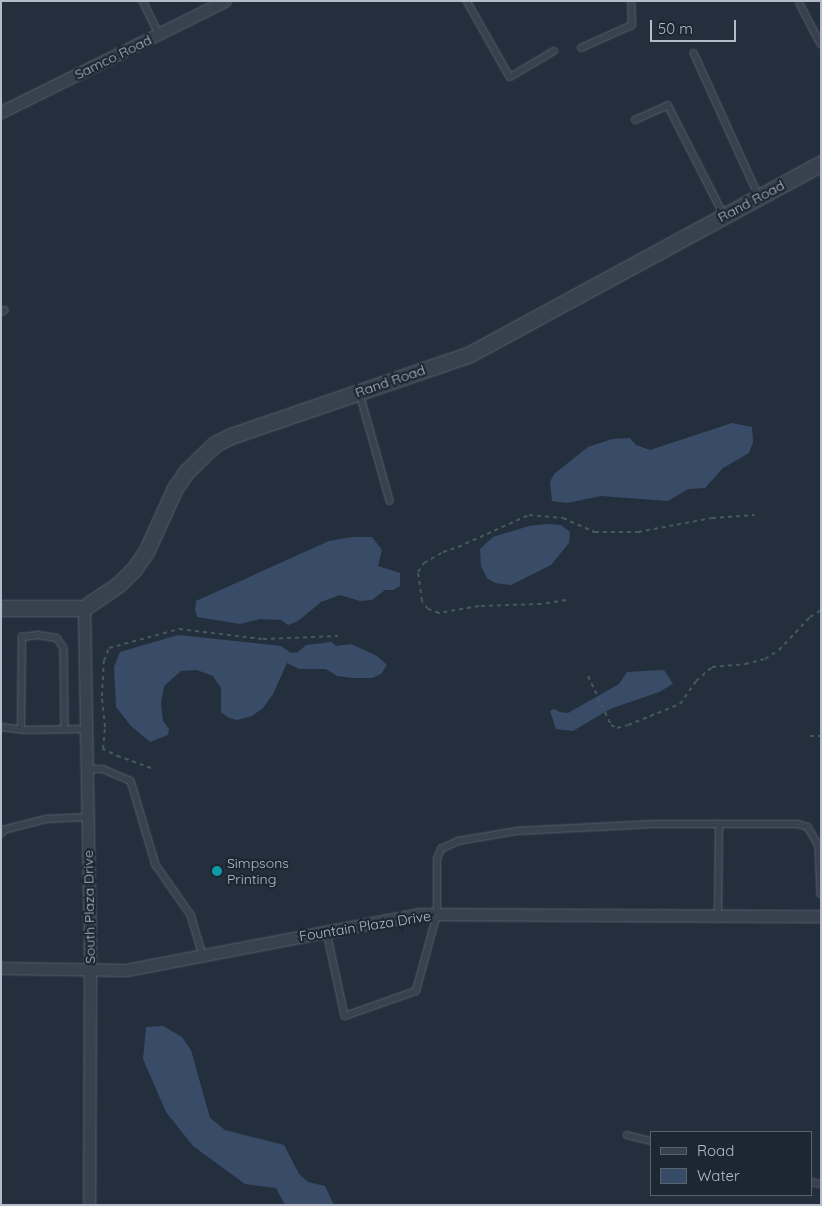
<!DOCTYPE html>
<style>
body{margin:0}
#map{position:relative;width:822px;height:1206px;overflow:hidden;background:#242f3e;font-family:Quicksand,sans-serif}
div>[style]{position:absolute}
.water>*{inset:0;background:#394c67}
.path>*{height:2px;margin-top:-1px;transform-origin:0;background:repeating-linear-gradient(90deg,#44595c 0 4px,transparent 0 8px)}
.roads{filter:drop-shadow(0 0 1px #565f6c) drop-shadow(0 0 1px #565f6c)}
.service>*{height:5.5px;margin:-2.75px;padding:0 2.75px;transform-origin:2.75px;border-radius:2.75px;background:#38414e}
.minor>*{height:11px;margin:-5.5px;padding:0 5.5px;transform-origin:5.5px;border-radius:5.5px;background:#38414e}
.tertiary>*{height:15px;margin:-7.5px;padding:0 7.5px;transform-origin:7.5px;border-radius:7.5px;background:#38414e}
.dots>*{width:14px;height:14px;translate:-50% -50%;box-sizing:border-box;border:2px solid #1d2633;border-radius:50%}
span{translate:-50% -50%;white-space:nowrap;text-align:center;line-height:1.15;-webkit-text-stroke:4.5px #1d2633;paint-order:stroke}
.street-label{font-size:14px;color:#b4bcc9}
.poi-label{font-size:14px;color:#b4bcc9}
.left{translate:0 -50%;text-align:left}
.frame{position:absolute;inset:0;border:2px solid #b4bcc9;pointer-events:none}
.legend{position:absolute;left:650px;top:1131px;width:162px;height:65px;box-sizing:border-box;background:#1d2633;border:1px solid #59626f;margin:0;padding:6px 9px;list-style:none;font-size:15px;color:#b4bcc9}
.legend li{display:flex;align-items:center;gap:10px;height:25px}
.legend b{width:25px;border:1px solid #59626f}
.scale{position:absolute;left:650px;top:20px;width:86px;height:22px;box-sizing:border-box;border:2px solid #b4bcc9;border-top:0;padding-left:6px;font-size:15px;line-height:18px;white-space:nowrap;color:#b4bcc9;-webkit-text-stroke:4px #1d2633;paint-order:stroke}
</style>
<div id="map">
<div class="water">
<div style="clip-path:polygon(732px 423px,752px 427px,753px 442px,749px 453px,723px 468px,705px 488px,688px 489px,668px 501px,601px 496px,567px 503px,552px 501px,550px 482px,554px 474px,588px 447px,612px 439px,630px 438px,636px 445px,650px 450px)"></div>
<div style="clip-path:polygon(547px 524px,561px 525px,570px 532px,569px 543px,551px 565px,511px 585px,495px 583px,487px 578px,481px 566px,480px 549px,493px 537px,529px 526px)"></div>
<div style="clip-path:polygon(352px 537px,372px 537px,382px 550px,378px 566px,400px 573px,400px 586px,393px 590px,385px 590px,372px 600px,360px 601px,340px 595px,321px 602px,298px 621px,288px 625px,281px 620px,260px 619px,240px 624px,197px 617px,195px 610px,196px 601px,329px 541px)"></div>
<div style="clip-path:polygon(178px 635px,281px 646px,291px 653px,298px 652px,306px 645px,331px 642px,336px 646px,351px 644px,377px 656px,387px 665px,381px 674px,372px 678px,355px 678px,337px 676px,326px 669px,299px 669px,287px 663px,273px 694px,263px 708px,252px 716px,237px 720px,229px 718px,221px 712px,221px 688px,213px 676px,197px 670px,181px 671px,164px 686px,161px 703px,163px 721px,169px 729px,168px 735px,150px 742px,131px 726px,116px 707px,114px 667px,120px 652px)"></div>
<div style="clip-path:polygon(664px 670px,673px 684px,659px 692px,610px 709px,573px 731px,556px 729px,550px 711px,554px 709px,560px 712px,568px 713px,619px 684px,627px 672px)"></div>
<div style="clip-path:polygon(163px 1026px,182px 1037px,191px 1050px,210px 1118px,225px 1130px,284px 1145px,299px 1174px,308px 1182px,325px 1186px,334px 1205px,285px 1205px,276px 1188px,245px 1184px,193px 1146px,166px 1112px,143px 1059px,146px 1027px)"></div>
</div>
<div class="path">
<div style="left:566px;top:600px;width:25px;rotate:171deg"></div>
<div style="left:541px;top:604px;width:62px;rotate:178.2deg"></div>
<div style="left:479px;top:606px;width:41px;rotate:170.1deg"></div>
<div style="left:439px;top:613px;width:12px;rotate:-160deg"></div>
<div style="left:428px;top:609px;width:10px;rotate:-127deg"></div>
<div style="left:422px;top:601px;width:29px;rotate:-98deg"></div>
<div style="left:418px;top:572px;width:11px;rotate:-56deg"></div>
<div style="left:424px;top:563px;width:22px;rotate:-30deg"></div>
<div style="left:443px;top:552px;width:16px;rotate:-18deg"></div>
<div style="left:458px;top:547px;width:78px;rotate:-24.3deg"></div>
<div style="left:529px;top:515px;width:34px;rotate:5deg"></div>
<div style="left:563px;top:518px;width:35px;rotate:24deg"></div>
<div style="left:595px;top:532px;width:43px"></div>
<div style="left:638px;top:532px;width:75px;rotate:-10.7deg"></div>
<div style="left:712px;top:518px;width:43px;rotate:-4deg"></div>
<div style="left:588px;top:676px;width:54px;rotate:64.9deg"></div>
<div style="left:611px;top:725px;width:7px;rotate:27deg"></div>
<div style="left:617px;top:728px;width:11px;rotate:-15deg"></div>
<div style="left:628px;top:725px;width:56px;rotate:-22deg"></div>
<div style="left:680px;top:704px;width:28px;rotate:-55deg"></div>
<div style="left:696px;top:681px;width:21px;rotate:-41deg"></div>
<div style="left:712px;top:667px;width:33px;rotate:-5deg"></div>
<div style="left:745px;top:664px;width:21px;rotate:-14deg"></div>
<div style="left:765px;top:659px;width:17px;rotate:-33deg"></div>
<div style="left:779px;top:650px;width:45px;rotate:-46.8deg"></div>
<div style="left:810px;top:617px;width:13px;rotate:-32deg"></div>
<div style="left:810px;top:736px;width:11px"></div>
<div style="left:151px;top:768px;width:33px;rotate:-160deg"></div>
<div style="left:120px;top:757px;width:19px;rotate:-155deg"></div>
<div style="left:103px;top:749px;width:22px;rotate:-85deg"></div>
<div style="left:105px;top:727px;width:31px;rotate:-96deg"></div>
<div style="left:102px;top:696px;width:35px;rotate:-87deg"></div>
<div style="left:104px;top:661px;width:14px;rotate:-69deg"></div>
<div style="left:109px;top:648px;width:73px;rotate:-15.2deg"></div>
<div style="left:179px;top:629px;width:85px;rotate:6.8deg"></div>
<div style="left:263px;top:639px;width:75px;rotate:-2.3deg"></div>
</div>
<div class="roads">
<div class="service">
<div style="left:143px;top:1px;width:37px;rotate:64deg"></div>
<div style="left:467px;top:1px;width:87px;rotate:60.5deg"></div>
<div style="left:510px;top:77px;width:51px;rotate:-30.6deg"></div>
<div style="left:800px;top:4px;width:45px;rotate:62.3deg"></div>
<div style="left:581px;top:48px;width:56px;rotate:-24.3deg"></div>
<div style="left:632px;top:25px;width:24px;rotate:-92deg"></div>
<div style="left:694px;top:53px;width:157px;rotate:65.6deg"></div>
<div style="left:635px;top:120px;width:36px;rotate:-24deg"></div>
<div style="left:668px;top:105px;width:123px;rotate:63deg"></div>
<div style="left:1px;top:312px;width:4px;rotate:-27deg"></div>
<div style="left:360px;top:394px;width:111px;rotate:74.3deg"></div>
<div style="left:1px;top:727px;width:24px;rotate:7deg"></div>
<div style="left:25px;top:730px;width:61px;rotate:-0.9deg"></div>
<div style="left:21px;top:729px;width:92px;rotate:-89.4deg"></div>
<div style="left:22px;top:637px;width:16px;rotate:-7deg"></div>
<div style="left:38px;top:635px;width:19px;rotate:9deg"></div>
<div style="left:57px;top:638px;width:12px;rotate:55deg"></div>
<div style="left:64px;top:648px;width:81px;rotate:89.3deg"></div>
<div style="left:87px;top:769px;width:16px"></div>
<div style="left:103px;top:769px;width:30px;rotate:23deg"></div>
<div style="left:131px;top:781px;width:88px;rotate:73.4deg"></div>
<div style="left:156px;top:865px;width:61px;rotate:55deg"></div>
<div style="left:191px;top:915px;width:42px;rotate:73.3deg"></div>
<div style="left:1px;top:834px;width:4px;rotate:-63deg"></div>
<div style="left:3px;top:830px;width:44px;rotate:-14.3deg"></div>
<div style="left:46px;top:819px;width:42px;rotate:-2.7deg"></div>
<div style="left:718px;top:916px;width:92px;rotate:-89.4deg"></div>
<div style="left:327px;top:932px;width:86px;rotate:77.9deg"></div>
<div style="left:345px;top:1016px;width:75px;rotate:-19.4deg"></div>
<div style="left:416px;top:991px;width:80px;rotate:-74.7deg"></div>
<div style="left:437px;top:914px;width:55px;rotate:-90deg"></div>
<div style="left:437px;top:859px;width:11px;rotate:-68deg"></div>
<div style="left:441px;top:849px;width:19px;rotate:-25deg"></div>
<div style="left:458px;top:841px;width:60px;rotate:-9.6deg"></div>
<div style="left:517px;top:831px;width:137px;rotate:-2.9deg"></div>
<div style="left:654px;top:824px;width:144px"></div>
<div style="left:798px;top:824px;width:10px;rotate:17deg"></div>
<div style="left:808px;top:827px;width:22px;rotate:60deg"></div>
<div style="left:819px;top:846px;width:48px;rotate:87.6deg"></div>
<div style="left:627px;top:1135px;width:25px;rotate:14deg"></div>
<div style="left:811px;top:1182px;width:10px;rotate:11deg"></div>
</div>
<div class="minor">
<div style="left:1px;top:112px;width:250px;rotate:-26.4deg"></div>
<div style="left:84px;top:608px;width:360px;rotate:89deg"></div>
<div style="left:90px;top:968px;width:237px;rotate:90.2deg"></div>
<div style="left:1px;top:968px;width:125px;rotate:0.9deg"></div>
<div style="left:126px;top:970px;width:298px;rotate:-10.8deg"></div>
<div style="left:419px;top:914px;width:402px;rotate:0.3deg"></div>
</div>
<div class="tertiary">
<div style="left:1px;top:608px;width:83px"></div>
<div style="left:84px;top:608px;width:42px;rotate:-34.4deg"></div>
<div style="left:119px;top:584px;width:21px;rotate:-45deg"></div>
<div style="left:134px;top:569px;width:21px;rotate:-55deg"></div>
<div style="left:146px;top:552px;width:70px;rotate:-65.6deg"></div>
<div style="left:175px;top:488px;width:21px;rotate:-55deg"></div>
<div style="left:187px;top:471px;width:39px;rotate:-44deg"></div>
<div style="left:215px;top:444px;width:18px;rotate:-27deg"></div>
<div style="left:231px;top:436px;width:250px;rotate:-18.9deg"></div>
<div style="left:468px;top:355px;width:402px;rotate:-28.5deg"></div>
</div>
</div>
<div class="dots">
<div style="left:217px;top:871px;background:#0f9aa8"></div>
</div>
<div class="street-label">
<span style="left:113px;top:57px;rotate:-26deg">Samco Road</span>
<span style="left:751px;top:201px;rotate:-28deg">Rand Road</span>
<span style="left:390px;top:381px;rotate:-19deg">Rand Road</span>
<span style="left:89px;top:907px;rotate:-91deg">South Plaza Drive</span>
<span style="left:365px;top:926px;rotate:-9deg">Fountain Plaza Drive</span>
</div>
<div class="poi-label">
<span class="left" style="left:227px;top:871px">Simpsons<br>Printing</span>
</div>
<div class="frame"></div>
<ul class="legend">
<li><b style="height:6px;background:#38414e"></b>Road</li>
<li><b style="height:14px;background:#394c67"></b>Water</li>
</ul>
<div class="scale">50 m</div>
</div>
